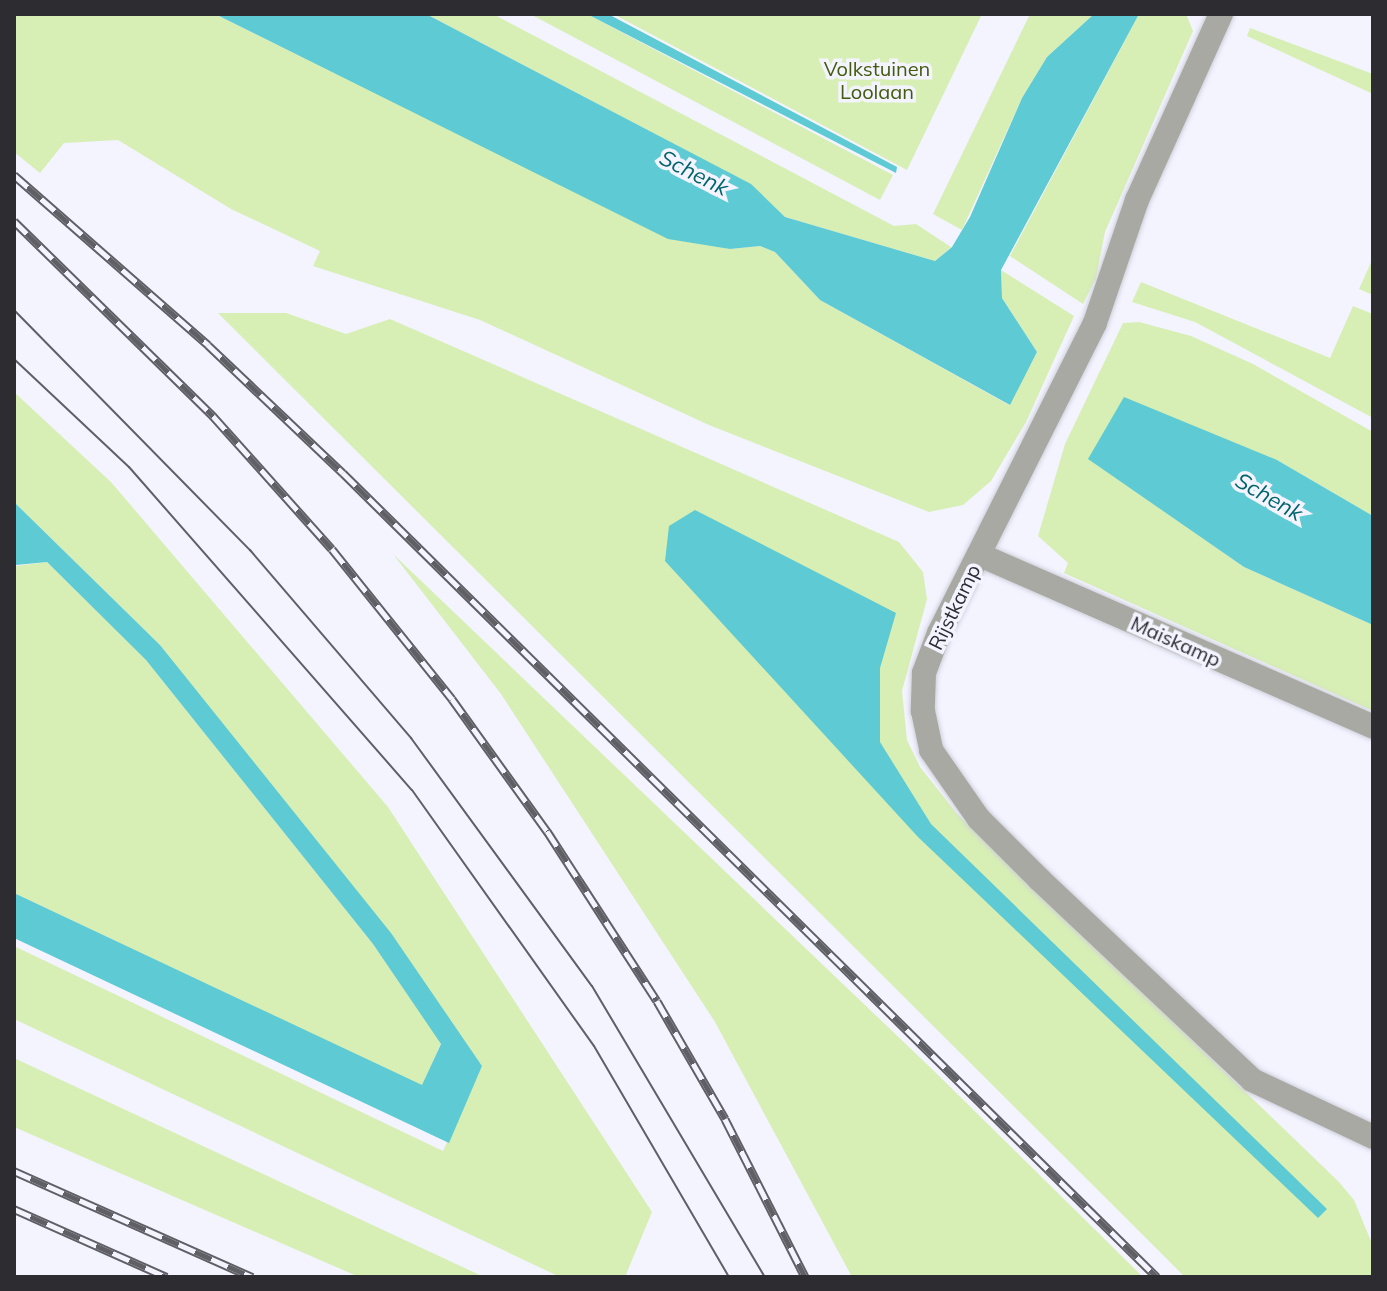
<!DOCTYPE html>
<style>
body{margin:0}
#map{position:relative;width:1387px;height:1291px;overflow:hidden;background:#f3f4ff;font-family:Mulish,sans-serif}
div>[style]{position:absolute}
.green>*{inset:0;background:#d7efb5}
.water>*{inset:0;background:#5ecad3}
.roads{filter:drop-shadow(0 0 2px #cfd0da) drop-shadow(0 0 2px #cfd0da)}
.street>*{height:24px;margin:-12px;padding:0 12px;transform-origin:12px;border-radius:12px;background:#a9a9a4}
.tram>*{height:2px;margin:-1px;padding:0 1px;transform-origin:1px;border-radius:1px;background:#5f5f65}
.rail>*{height:9px;margin-top:-4.5px;transform-origin:0;background:repeating-linear-gradient(90deg,#f3f4ff 0 18px,#5f5f65 0 36px);box-sizing:border-box;border-block:2px solid #5f5f65}
span{translate:-50% -50%;white-space:nowrap;text-align:center;line-height:1.15;-webkit-text-stroke:7px #f3f4ff;paint-order:stroke}
.park-label{font-size:20px;color:#445b0d}
.street-label{font-size:20px;color:#2c2c31}
.water-label{font-size:22px;color:#00646a;font-style:italic}
.frame{position:absolute;inset:0;border:16px solid #2c2c31;pointer-events:none}
</style>
<div id="map">
<div class="green">
<div style="clip-path:polygon(14px 14px,215px 14px,503px 156px,700px 243px,730px 249px,760px 246px,775px 252px,820px 300px,1009px 405px,1037px 352px,1002px 298px,1001px 270px,1074px 316px,1026px 422px,991px 481px,963px 505px,929px 512px,709px 425px,480px 320px,313px 266px,320px 251px,231px 209px,118px 140px,64px 143px,40px 173px,14px 152px)"></div>
<div style="clip-path:polygon(426px 14px,493px 14px,894px 226px,916px 224px,951px 247px,935px 261px,785px 217px,750px 184px)"></div>
<div style="clip-path:polygon(530px 14px,587px 14px,893px 175px,880px 200px)"></div>
<div style="clip-path:polygon(613px 14px,982px 14px,907px 170px)"></div>
<div style="clip-path:polygon(1030px 14px,1094px 14px,1047px 57px,1022px 98px,962px 230px,933px 214px)"></div>
<div style="clip-path:polygon(1139px 14px,1186px 14px,1193px 31px,1105px 232px,1096px 278px,1083px 304px,1010px 256px)"></div>
<div style="clip-path:polygon(1250px 28px,1373px 74px,1373px 94px,1247px 36px)"></div>
<div style="clip-path:polygon(1373px 258px,1373px 295px,1359px 289px)"></div>
<div style="clip-path:polygon(1141px 282px,1330px 358px,1353px 306px,1373px 314px,1373px 418px,1195px 322px,1132px 302px)"></div>
<div style="clip-path:polygon(218px 313px,286px 313px,346px 334px,390px 319px,899px 542px,923px 572px,927px 599px,902px 691px,907px 740px,920px 767px,958px 815px,1339px 1182px,1354px 1200px,1373px 1246px,1373px 1277px,1185px 1277px)"></div>
<div style="clip-path:polygon(1139px 322px,1191px 336px,1253px 364px,1373px 432px,1373px 516px,1277px 460px,1089px 459px,1244px 567px,1373px 625px,1373px 711px,1064px 573px,1068px 563px,1038px 536px,1065px 444px,1123px 323px)"></div>
<div style="clip-path:polygon(14px 392px,111px 482px,388px 807px,652px 1212px,625px 1277px,560px 1277px,14px 1019px,14px 946px,443px 1151px,482px 1066px,160px 645px,14px 502px)"></div>
<div style="clip-path:polygon(393px 554px,934px 1071px,1143px 1277px,852px 1277px,715px 1022px,501px 694px)"></div>
<div style="clip-path:polygon(47px 562px,146px 660px,373px 944px,441px 1043px,422px 1086px,14px 893px,14px 570px,16px 566px)"></div>
<div style="clip-path:polygon(14px 1058px,484px 1277px,359px 1277px,14px 1127px)"></div>
</div>
<div class="water">
<div style="clip-path:polygon(215px 14px,426px 14px,751px 184px,785px 217px,935px 261px,952px 247px,970px 217px,1022px 98px,1047px 57px,1094px 14px,1139px 14px,1001px 270px,1002px 298px,1037px 352px,1010px 405px,820px 300px,775px 252px,760px 246px,730px 249px,668px 239px)"></div>
<div style="clip-path:polygon(587px 14px,608px 14px,897px 167px,896px 173px)"></div>
<div style="clip-path:polygon(1124px 397px,1277px 460px,1373px 516px,1373px 625px,1244px 567px,1088px 459px)"></div>
<div style="clip-path:polygon(14px 502px,160px 645px,391px 933px,482px 1066px,449px 1143px,14px 938px,14px 893px,422px 1085px,441px 1044px,373px 944px,146px 660px,47px 562px,16px 565px,14px 570px)"></div>
<div style="clip-path:polygon(695px 510px,896px 613px,880px 668px,880px 742px,931px 824px,1327px 1209px,1318px 1218px,918px 837px,665px 561px,669px 526px)"></div>
</div>
<div class="roads">
<div class="street">
<div style="left:1221px;top:14px;width:204px;rotate:114.3deg"></div>
<div style="left:1137px;top:200px;width:130px;rotate:108.9deg"></div>
<div style="left:1095px;top:323px;width:347px;rotate:116.7deg"></div>
<div style="left:939px;top:633px;width:43px;rotate:110.6deg"></div>
<div style="left:924px;top:673px;width:38px;rotate:92deg"></div>
<div style="left:923px;top:711px;width:40px;rotate:78deg"></div>
<div style="left:931px;top:750px;width:84px;rotate:55.2deg"></div>
<div style="left:979px;top:819px;width:86px;rotate:45deg"></div>
<div style="left:1040px;top:880px;width:291px;rotate:43.3deg"></div>
<div style="left:1252px;top:1080px;width:134px;rotate:25.2deg"></div>
<div style="left:980px;top:555px;width:429px;rotate:23.6deg"></div>
</div>
</div>
<div class="tram">
<div style="left:14px;top:310px;width:337px;rotate:45.5deg"></div>
<div style="left:250px;top:550px;width:248px;rotate:49.4deg"></div>
<div style="left:411px;top:738px;width:307px;rotate:53.9deg"></div>
<div style="left:592px;top:986px;width:339px;rotate:59.3deg"></div>
<div style="left:14px;top:359px;width:158px;rotate:43.2deg"></div>
<div style="left:129px;top:467px;width:429px;rotate:48.8deg"></div>
<div style="left:412px;top:790px;width:314px;rotate:54.6deg"></div>
<div style="left:594px;top:1046px;width:268px;rotate:59.7deg"></div>
</div>
<div class="rail">
<div style="left:14px;top:175px;width:258px;rotate:41.2deg"></div>
<div style="left:208px;top:345px;width:186px;rotate:43.5deg"></div>
<div style="left:343px;top:473px;width:1144px;rotate:44.65deg"></div>
<div style="left:14px;top:221px;width:279px;rotate:44.4deg"></div>
<div style="left:213px;top:416px;width:178px;rotate:48.2deg"></div>
<div style="left:332px;top:549px;width:192px;rotate:51.3deg"></div>
<div style="left:452px;top:699px;width:163px;rotate:54.3deg"></div>
<div style="left:547px;top:831px;width:202px;rotate:57.1deg"></div>
<div style="left:657px;top:1001px;width:136px;rotate:60deg"></div>
<div style="left:725px;top:1119px;width:177px;rotate:63.1deg"></div>
<div style="left:14px;top:1171px;width:261px;rotate:24deg"></div>
<div style="left:14px;top:1209px;width:167px;rotate:24deg"></div>
</div>
<div class="park-label">
<span style="left:877px;top:80px">Volkstuinen<br>Loolaan</span>
</div>
<div class="street-label">
<span style="left:954px;top:607px;rotate:-64deg">Rijstkamp</span>
<span style="left:1176px;top:641px;rotate:24deg">Maiskamp</span>
</div>
<div class="water-label">
<span style="left:694px;top:173px;rotate:27deg">Schenk</span>
<span style="left:1269px;top:497px;rotate:30deg">Schenk</span>
</div>
<div class="frame"></div>
</div>
